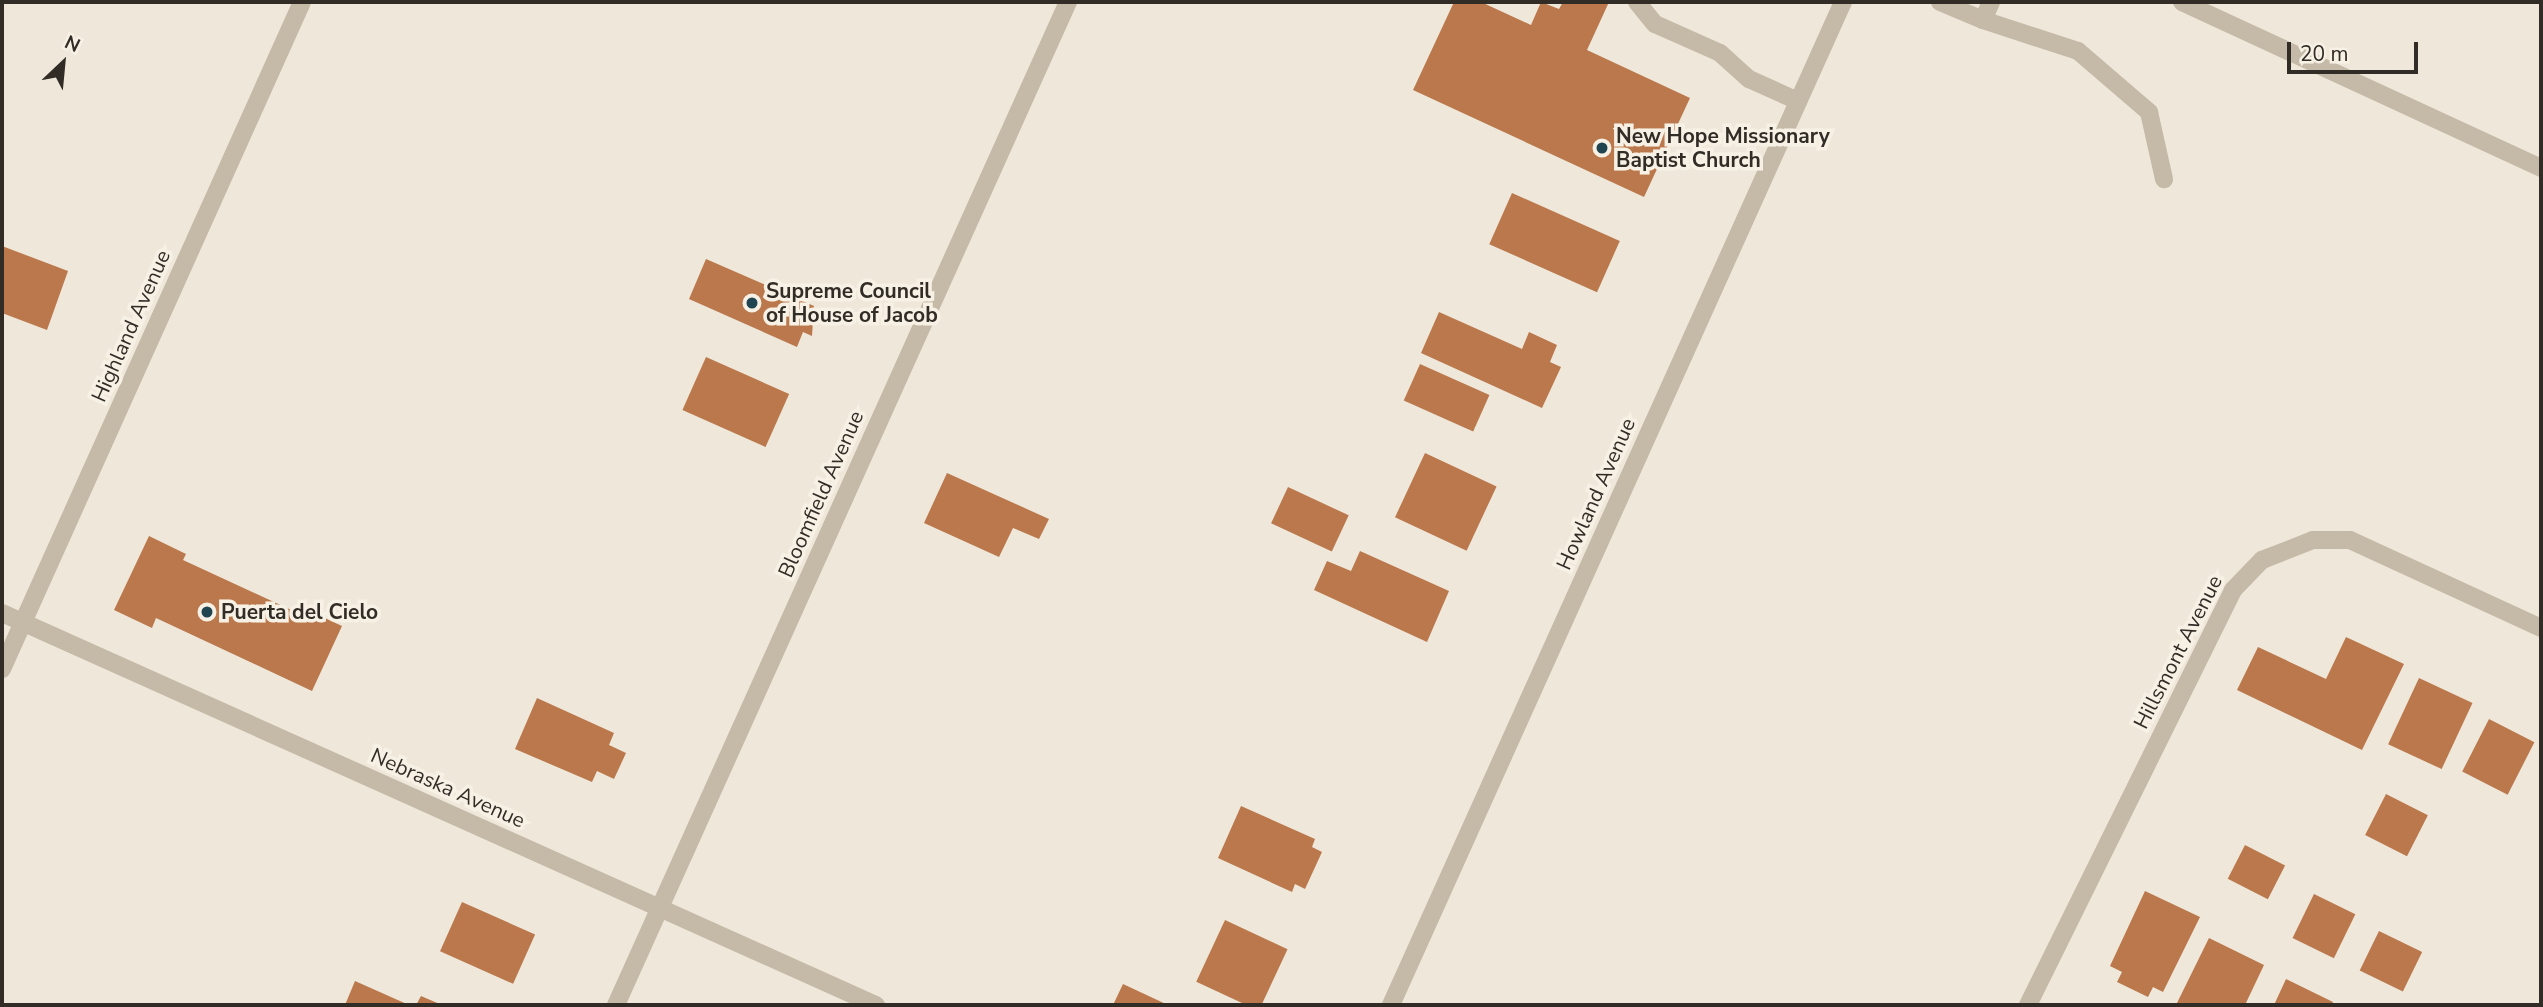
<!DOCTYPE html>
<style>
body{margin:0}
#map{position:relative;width:2543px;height:1007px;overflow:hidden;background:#efe8da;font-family:"Nunito Sans",sans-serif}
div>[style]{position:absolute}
.building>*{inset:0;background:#ba784c;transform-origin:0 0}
.lane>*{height:18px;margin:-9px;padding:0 9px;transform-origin:9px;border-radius:9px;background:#c5b9a7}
.street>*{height:18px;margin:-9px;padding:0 9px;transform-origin:9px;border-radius:9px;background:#c5b9a7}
.dots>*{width:19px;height:19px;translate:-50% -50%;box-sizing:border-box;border:4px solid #f7f1e5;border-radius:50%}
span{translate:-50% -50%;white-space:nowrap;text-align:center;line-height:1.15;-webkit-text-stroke:7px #f7f1e5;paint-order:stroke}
.poi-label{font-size:21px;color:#322c27;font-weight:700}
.left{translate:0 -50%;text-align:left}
.street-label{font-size:21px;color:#322c27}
.frame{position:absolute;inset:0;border:4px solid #322c27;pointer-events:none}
.north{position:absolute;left:28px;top:28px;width:70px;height:70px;-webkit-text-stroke:5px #f7f1e5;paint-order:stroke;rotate:26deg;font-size:19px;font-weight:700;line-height:28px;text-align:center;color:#322c27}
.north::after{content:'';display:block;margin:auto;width:24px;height:32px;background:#322c27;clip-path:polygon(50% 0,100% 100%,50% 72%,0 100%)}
.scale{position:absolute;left:2287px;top:42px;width:131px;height:32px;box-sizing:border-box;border:4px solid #322c27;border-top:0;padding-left:9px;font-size:21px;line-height:24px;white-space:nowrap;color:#322c27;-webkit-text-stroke:5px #f7f1e5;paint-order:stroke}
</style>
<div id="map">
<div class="building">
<div style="clip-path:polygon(1454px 2px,1481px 2px,1531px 25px,1541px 2px,1559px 9px,1563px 2px,1609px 2px,1587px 50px,1690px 98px,1644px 197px,1413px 90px)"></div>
<div style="left:1512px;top:193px;width:118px;height:56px;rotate:24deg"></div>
<div style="clip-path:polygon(2px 246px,68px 271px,47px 330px,2px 313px)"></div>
<div style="clip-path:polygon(706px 259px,814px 306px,812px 336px,803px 332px,797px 347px,689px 299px)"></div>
<div style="clip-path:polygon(1439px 312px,1522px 349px,1529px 332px,1557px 345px,1550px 362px,1561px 367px,1542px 408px,1421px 353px)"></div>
<div style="left:706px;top:357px;width:91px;height:58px;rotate:24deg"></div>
<div style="left:1420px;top:364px;width:76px;height:40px;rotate:24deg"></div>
<div style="left:1425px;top:453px;width:79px;height:71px;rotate:25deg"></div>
<div style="clip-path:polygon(947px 473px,1049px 519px,1039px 539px,1013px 528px,999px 557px,924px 523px)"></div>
<div style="left:1288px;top:487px;width:67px;height:40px;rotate:25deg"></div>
<div style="clip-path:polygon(149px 536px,186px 554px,183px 560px,300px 614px,303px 608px,342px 626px,312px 691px,156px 618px,152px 628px,114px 610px)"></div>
<div style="clip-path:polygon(1360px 551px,1449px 591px,1427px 642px,1314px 590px,1327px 561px,1351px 571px)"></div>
<div style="clip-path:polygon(2346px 637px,2404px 664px,2362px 750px,2237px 690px,2258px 647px,2326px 679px)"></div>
<div style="left:2419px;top:678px;width:59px;height:73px;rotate:25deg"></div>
<div style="clip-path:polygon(537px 698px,614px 733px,609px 745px,626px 753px,614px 779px,597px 771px,592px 782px,515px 749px)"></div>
<div style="left:2489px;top:719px;width:51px;height:59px;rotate:27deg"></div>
<div style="left:2386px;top:794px;width:47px;height:46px;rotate:27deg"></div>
<div style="clip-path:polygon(1241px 806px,1315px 839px,1312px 847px,1322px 852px,1305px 889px,1295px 884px,1292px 892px,1218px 858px)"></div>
<div style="left:2245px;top:845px;width:45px;height:38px;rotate:27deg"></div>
<div style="clip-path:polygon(2145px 891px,2200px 917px,2163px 992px,2153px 987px,2148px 997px,2117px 982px,2122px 972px,2110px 966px)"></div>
<div style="left:2314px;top:894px;width:46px;height:49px;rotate:26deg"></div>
<div style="left:462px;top:902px;width:80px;height:54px;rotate:24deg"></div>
<div style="left:1225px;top:920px;width:69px;height:68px;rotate:25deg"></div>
<div style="left:2379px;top:931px;width:48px;height:44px;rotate:26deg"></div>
<div style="clip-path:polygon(2209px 938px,2264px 965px,2245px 1005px,2176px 1005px)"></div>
<div style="clip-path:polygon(2286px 979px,2333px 1002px,2332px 1005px,2274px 1005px)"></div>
<div style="clip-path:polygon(355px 981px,409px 1005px,345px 1005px)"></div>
<div style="clip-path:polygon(1123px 984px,1168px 1005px,1113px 1005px)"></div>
<div style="clip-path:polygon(421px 996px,442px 1005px,416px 1005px)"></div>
</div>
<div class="lane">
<div style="left:1637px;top:2px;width:28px;rotate:51deg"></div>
<div style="left:1655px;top:24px;width:71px;rotate:24deg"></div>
<div style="left:1720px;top:53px;width:39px;rotate:42deg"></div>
<div style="left:1749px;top:79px;width:54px;rotate:24.2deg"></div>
<div style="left:1940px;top:2px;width:47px;rotate:22.7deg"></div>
<div style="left:1983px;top:20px;width:20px;rotate:-66deg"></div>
<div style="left:2182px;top:2px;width:396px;rotate:24.8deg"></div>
<div style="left:1983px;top:20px;width:100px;rotate:18.1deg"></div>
<div style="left:2078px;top:51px;width:94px;rotate:40.7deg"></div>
<div style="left:2149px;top:112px;width:69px;rotate:77.4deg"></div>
</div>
<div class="street">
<div style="left:2px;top:613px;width:958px;rotate:24.16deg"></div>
<div style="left:2px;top:669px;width:731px;rotate:-65.78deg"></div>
<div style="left:616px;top:1005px;width:1100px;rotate:-65.74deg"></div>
<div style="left:1391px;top:1005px;width:1100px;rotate:-65.74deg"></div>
<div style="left:2028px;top:1005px;width:463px;rotate:-63.7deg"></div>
<div style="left:2233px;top:590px;width:42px;rotate:-46deg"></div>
<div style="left:2262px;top:560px;width:55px;rotate:-21.4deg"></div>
<div style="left:2313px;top:540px;width:37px"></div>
<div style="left:2350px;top:540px;width:210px;rotate:24.7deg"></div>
</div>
<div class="dots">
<div style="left:1602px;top:148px;background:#214550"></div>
<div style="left:752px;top:303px;background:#214550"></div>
<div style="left:207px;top:612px;background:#214550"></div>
</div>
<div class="poi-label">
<span class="left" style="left:1616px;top:148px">New Hope Missionary<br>Baptist Church</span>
<span class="left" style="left:766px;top:303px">Supreme Council<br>of House of Jacob</span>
<span class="left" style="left:221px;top:612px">Puerta del Cielo</span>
</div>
<div class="street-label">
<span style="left:131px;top:326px;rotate:-66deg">Highland Avenue</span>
<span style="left:821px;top:494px;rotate:-66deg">Bloomfield Avenue</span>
<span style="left:1596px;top:494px;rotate:-66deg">Howland Avenue</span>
<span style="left:2178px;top:652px;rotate:-63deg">Hillsmont Avenue</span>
<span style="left:448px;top:788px;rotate:24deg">Nebraska Avenue</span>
</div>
<div class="frame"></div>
<div class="north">N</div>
<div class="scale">20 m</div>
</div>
